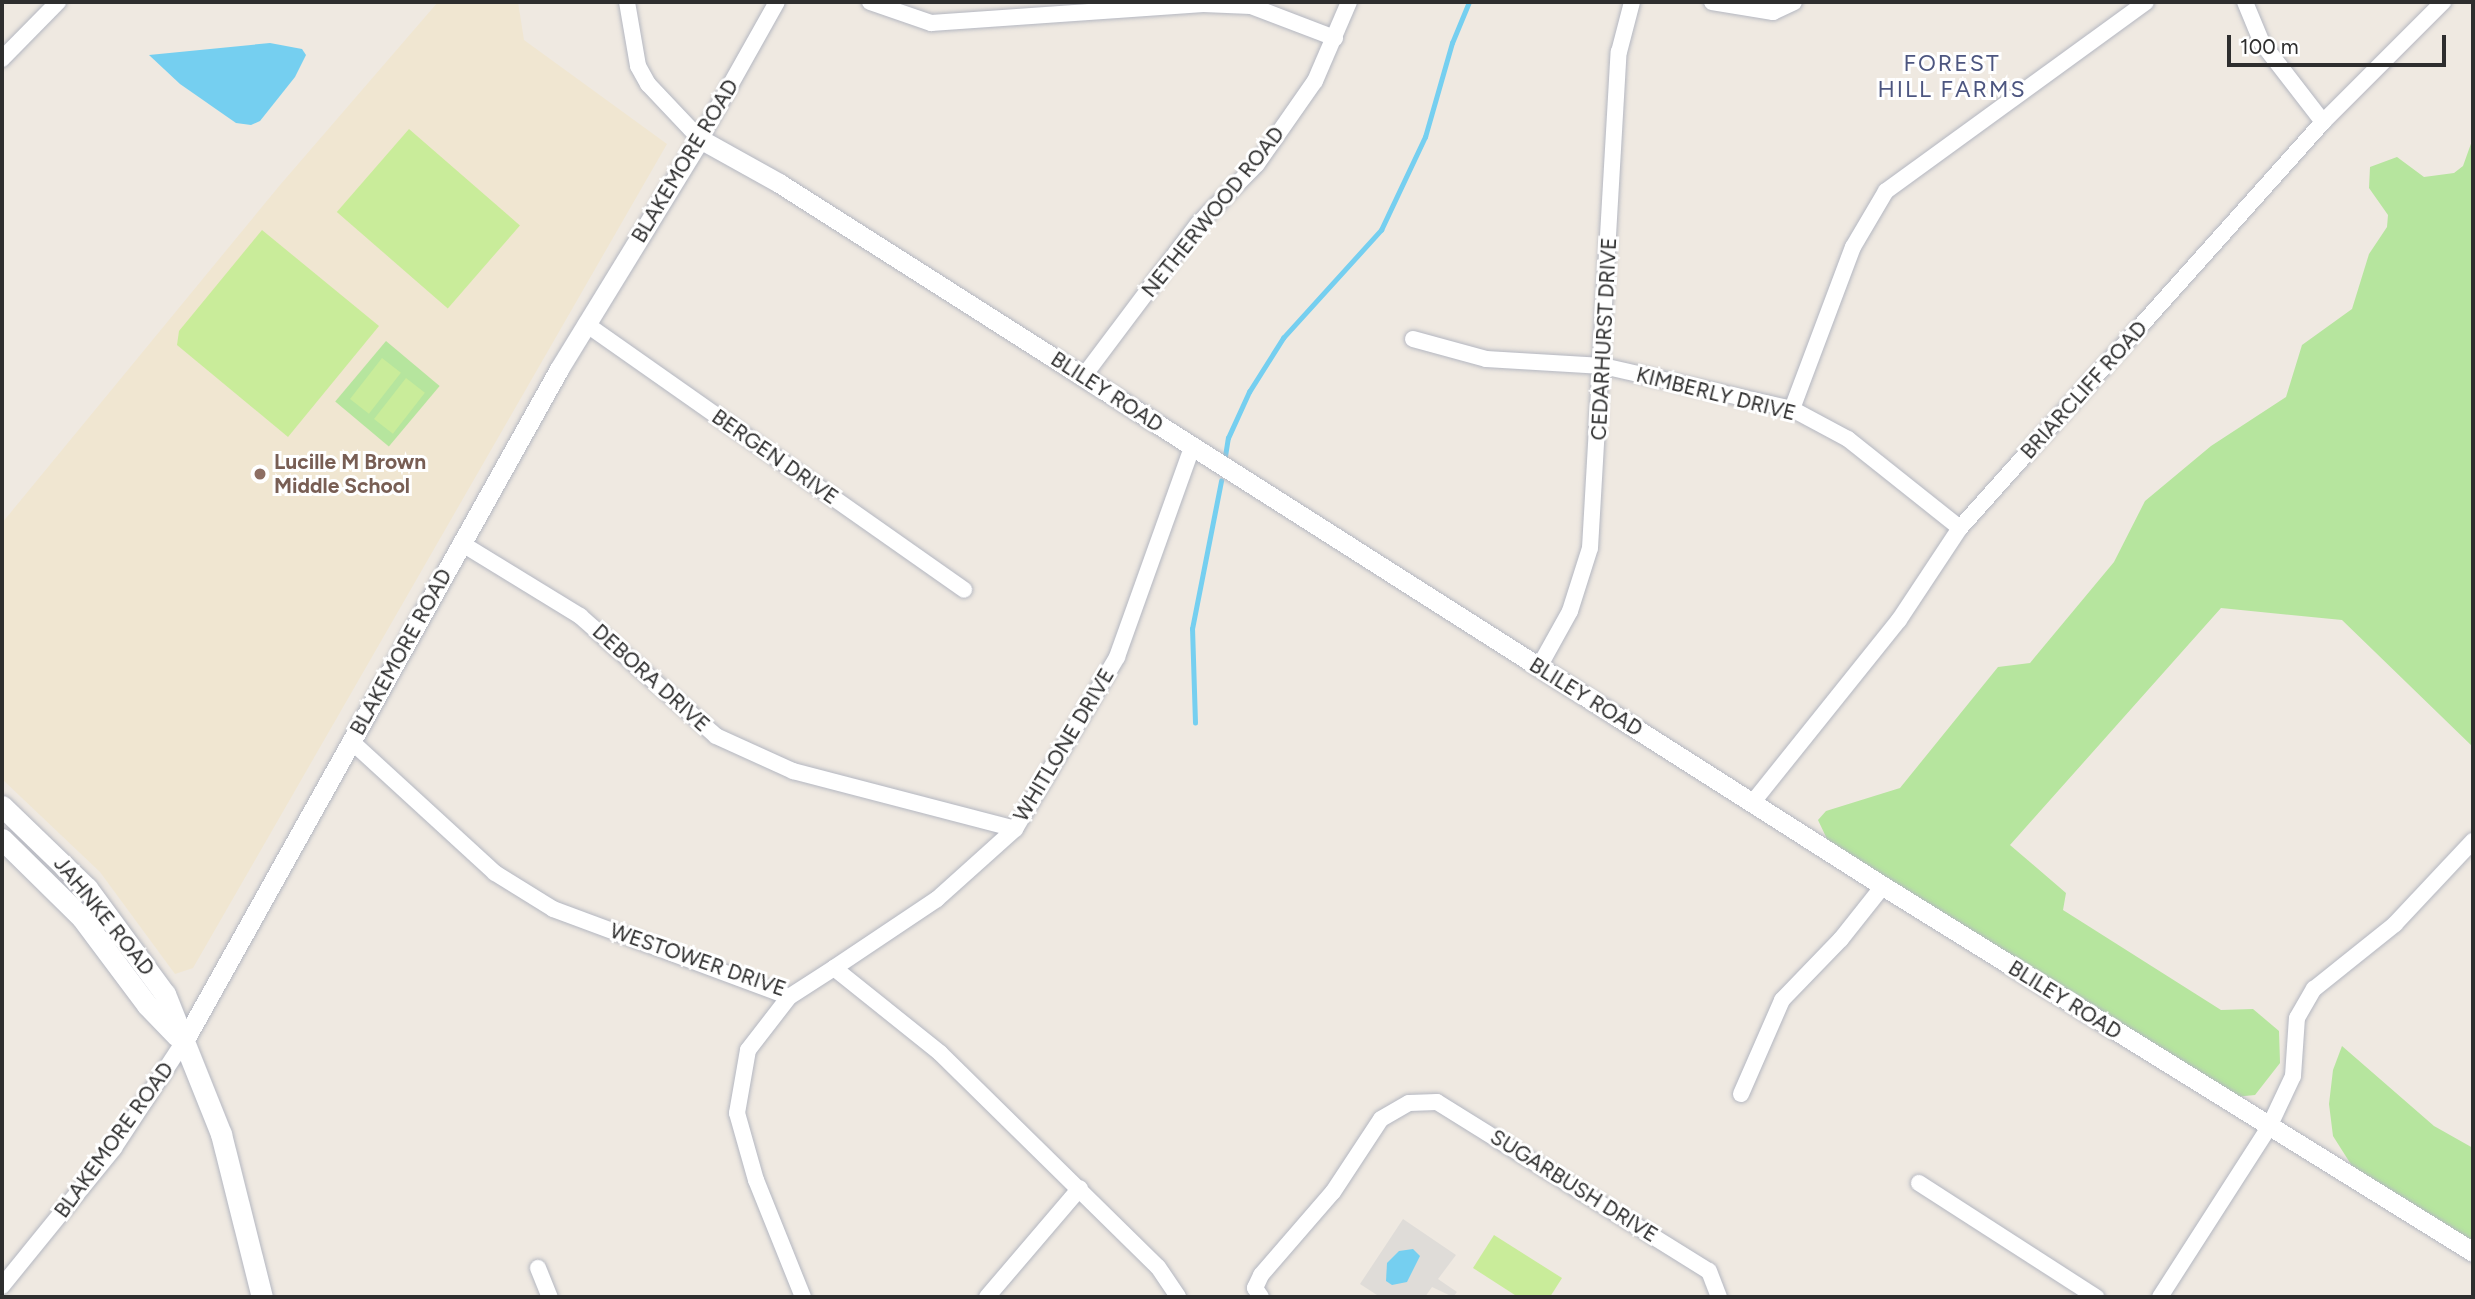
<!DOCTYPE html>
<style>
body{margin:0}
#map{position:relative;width:2475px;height:1299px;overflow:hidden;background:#efe9e1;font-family:Figtree,sans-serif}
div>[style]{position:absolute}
.education>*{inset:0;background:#f0e6d1}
.green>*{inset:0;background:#b6e59e;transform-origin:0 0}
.pitch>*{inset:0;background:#c9ec9a;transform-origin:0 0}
.plaza>*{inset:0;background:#dfdcd8}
.water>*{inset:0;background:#75cff0}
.stream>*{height:4.5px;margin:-2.25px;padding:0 2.25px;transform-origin:2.25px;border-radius:2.25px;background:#75cff0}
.roads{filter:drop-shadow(0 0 2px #b4b7c1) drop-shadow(0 0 2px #b4b7c1)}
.minor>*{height:16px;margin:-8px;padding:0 8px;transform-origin:8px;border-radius:8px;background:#fff}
.tertiary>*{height:19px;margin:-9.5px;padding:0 9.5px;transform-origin:9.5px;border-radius:9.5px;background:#fff}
.secondary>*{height:21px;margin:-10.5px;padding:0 10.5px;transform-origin:10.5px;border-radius:10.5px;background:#fff}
.dots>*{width:19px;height:19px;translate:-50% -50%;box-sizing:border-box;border:4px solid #fff;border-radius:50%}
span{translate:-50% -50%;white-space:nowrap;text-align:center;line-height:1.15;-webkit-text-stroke:6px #fff;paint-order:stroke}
.street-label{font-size:21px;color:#2e2e2e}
.education-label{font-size:21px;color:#785e54;font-weight:700}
.left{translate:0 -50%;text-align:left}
.neighbourhood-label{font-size:23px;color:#4d5680;letter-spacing:2px}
.frame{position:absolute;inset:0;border:4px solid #2e2e2e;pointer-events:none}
.scale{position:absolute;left:2227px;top:35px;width:219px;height:32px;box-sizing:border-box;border:4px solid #2e2e2e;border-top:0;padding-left:9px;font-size:21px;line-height:24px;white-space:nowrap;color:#2e2e2e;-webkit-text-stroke:5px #fff;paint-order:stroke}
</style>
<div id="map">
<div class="education">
<div style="clip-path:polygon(438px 2px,518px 2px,524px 40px,667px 144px,193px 968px,175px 974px,100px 872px,2px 779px,2px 523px,280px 185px)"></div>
</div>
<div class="green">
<div style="clip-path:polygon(2473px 138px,2473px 747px,2342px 620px,2221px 608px,2010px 845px,2066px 893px,2063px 910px,2221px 1010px,2253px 1009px,2279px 1031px,2280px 1063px,2255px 1095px,2235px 1097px,2215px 1089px,1827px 839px,1818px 820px,1826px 811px,1900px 788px,1998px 667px,2030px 663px,2114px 562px,2145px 501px,2211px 446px,2286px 397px,2302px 345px,2352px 309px,2369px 254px,2387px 227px,2388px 215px,2369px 188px,2370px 167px,2397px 157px,2424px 177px,2454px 173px,2463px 166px)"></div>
<div style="left:386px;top:341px;width:70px;height:79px;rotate:40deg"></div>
<div style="clip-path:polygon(2342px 1046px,2434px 1126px,2473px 1148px,2473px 1241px,2352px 1166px,2333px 1136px,2329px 1104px,2333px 1070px)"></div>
</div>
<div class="pitch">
<div style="left:409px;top:129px;width:147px;height:110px;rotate:41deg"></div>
<div style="clip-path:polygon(262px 230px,379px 326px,288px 437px,177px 345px,179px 331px)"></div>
<div style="left:382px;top:358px;width:24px;height:52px;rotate:38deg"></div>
<div style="left:406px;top:378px;width:24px;height:52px;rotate:38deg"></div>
<div style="clip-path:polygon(1494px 1235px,1562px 1278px,1550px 1297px,1518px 1297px,1473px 1268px)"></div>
</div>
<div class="plaza">
<div style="clip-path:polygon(1403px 1219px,1456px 1255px,1438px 1279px,1457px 1292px,1453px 1297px,1432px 1287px,1425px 1297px,1380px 1297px,1360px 1284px)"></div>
</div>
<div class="water">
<div style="clip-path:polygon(270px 43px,302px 49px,306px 55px,295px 77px,260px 121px,251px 125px,236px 123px,180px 84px,149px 55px)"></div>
<div style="clip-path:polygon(1413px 1249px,1420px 1256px,1407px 1282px,1392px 1285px,1386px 1281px,1387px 1263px,1399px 1251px)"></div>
</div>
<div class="stream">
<div style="left:1225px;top:456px;width:18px;rotate:-81deg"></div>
<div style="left:1228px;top:438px;width:51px;rotate:-65.5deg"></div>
<div style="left:1249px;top:392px;width:64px;rotate:-57.8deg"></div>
<div style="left:1283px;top:338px;width:146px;rotate:-47.8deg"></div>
<div style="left:1381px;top:230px;width:103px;rotate:-64.7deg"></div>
<div style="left:1425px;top:137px;width:98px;rotate:-74deg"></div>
<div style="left:1452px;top:43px;width:44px;rotate:-67.5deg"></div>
<div style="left:1195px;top:723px;width:94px;rotate:-91.8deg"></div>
<div style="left:1192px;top:629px;width:151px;rotate:-78.9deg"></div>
</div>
<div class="roads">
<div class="minor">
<div style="left:627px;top:2px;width:65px;rotate:80.2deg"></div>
<div style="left:638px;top:66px;width:21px;rotate:61deg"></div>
<div style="left:648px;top:84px;width:76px;rotate:46.6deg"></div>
<div style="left:700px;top:139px;width:157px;rotate:-60.7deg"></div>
<div style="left:870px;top:2px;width:65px;rotate:19deg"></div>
<div style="left:931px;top:23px;width:273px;rotate:-4deg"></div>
<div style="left:1203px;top:4px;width:48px;rotate:2.4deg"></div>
<div style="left:1251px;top:6px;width:90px;rotate:20.9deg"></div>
<div style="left:1712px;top:2px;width:62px;rotate:9.3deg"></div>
<div style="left:1773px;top:12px;width:23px;rotate:-25deg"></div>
<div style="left:2245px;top:2px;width:44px;rotate:67.5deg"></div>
<div style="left:2262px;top:43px;width:100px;rotate:52.3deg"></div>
<div style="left:2px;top:59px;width:80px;rotate:-45.5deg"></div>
<div style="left:586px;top:324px;width:462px;rotate:35.1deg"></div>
<div style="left:1413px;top:339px;width:76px;rotate:15.3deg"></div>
<div style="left:1486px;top:359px;width:117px;rotate:3.4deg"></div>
<div style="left:1603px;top:366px;width:194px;rotate:12.8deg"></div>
<div style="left:1792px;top:409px;width:64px;rotate:28.2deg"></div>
<div style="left:1848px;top:439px;width:143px;rotate:38.5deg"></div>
<div style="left:1083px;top:377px;width:191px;rotate:-53.1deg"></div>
<div style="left:1198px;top:224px;width:84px;rotate:-45.5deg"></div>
<div style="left:1257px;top:164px;width:101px;rotate:-55.1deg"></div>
<div style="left:1315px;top:81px;width:86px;rotate:-66.7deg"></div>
<div style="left:1792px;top:409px;width:173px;rotate:-69.4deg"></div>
<div style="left:1853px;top:247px;width:65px;rotate:-59.5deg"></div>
<div style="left:1886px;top:191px;width:321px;rotate:-36deg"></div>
<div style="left:461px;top:543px;width:140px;rotate:31.5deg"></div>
<div style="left:580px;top:616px;width:181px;rotate:41.4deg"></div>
<div style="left:716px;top:736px;width:85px;rotate:24.4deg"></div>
<div style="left:793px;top:771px;width:229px;rotate:14.6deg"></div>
<div style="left:1539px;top:667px;width:64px;rotate:-61deg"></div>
<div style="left:1570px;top:611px;width:66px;rotate:-72.4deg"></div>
<div style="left:1590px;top:548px;width:497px;rotate:-86.7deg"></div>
<div style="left:1619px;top:52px;width:52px;rotate:-75.4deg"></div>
<div style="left:351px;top:741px;width:195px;rotate:42.5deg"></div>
<div style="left:495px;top:873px;width:68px;rotate:31.8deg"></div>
<div style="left:553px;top:909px;width:252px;rotate:20.4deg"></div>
<div style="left:789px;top:997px;width:54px;rotate:-32.8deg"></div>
<div style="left:834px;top:968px;width:136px;rotate:38.7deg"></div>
<div style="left:940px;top:1053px;width:305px;rotate:44.5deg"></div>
<div style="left:1158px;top:1267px;width:36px;rotate:56deg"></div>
<div style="left:1753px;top:802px;width:233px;rotate:-51.3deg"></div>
<div style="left:1899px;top:620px;width:110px;rotate:-56.5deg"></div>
<div style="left:1960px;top:528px;width:545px;rotate:-48.2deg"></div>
<div style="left:2323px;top:122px;width:170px;rotate:-45deg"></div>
<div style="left:834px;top:968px;width:124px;rotate:-33.8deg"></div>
<div style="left:937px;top:899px;width:105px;rotate:-41.9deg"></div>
<div style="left:1015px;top:829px;width:200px;rotate:-59.3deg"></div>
<div style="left:1117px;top:657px;width:223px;rotate:-70.3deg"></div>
<div style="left:789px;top:997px;width:67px;rotate:127.7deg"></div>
<div style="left:748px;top:1050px;width:64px;rotate:99.9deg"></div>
<div style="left:737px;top:1113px;width:70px;rotate:74.2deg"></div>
<div style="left:756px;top:1180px;width:126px;rotate:68.1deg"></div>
<div style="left:1741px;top:1094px;width:103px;rotate:-66.4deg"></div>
<div style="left:1782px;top:1000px;width:85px;rotate:-46deg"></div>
<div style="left:1841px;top:939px;width:68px;rotate:-51.6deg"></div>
<div style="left:1919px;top:1183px;width:211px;rotate:32.8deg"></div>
<div style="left:538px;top:1268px;width:31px;rotate:68deg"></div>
<div style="left:2px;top:1286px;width:178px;rotate:-50.9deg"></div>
<div style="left:114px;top:1148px;width:126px;rotate:-56.7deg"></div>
<div style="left:987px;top:1297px;width:143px;rotate:-49.5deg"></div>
<div style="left:1261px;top:1297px;width:11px;rotate:-124deg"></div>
<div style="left:1255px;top:1288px;width:14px;rotate:-65deg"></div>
<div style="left:1261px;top:1275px;width:110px;rotate:-49.1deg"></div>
<div style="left:1333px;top:1192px;width:87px;rotate:-56.7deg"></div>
<div style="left:1381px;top:1119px;width:32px;rotate:-30deg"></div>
<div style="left:1409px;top:1103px;width:28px;rotate:-2deg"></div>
<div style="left:1437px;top:1102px;width:320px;rotate:31.9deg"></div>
<div style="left:1709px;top:1271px;width:28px;rotate:69deg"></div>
<div style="left:2160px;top:1297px;width:202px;rotate:-57.3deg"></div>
<div style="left:2269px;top:1127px;width:56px;rotate:-64.8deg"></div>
<div style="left:2293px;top:1076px;width:58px;rotate:-86.1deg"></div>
<div style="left:2297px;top:1018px;width:34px;rotate:-60deg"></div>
<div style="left:2314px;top:989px;width:104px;rotate:-38.7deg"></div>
<div style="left:2395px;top:924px;width:114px;rotate:-46.8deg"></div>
</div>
<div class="tertiary">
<div style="left:183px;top:1043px;width:772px;rotate:-60.84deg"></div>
<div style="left:559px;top:369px;width:270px;rotate:-58.5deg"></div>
<div style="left:700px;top:139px;width:90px;rotate:29.1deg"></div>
<div style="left:779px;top:183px;width:1309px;rotate:32.49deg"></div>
<div style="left:1883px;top:886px;width:694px;rotate:31.81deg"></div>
</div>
<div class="secondary">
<div style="left:2px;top:806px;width:118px;rotate:44deg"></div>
<div style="left:87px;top:888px;width:132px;rotate:53.7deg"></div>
<div style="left:165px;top:994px;width:151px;rotate:68.2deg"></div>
<div style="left:221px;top:1134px;width:168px;rotate:75.9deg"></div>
<div style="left:2px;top:839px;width:112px;rotate:44.6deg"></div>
<div style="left:82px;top:918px;width:109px;rotate:53.2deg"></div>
<div style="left:147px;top:1005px;width:43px;rotate:45.9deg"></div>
</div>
</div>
<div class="dots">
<div style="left:260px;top:474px;background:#8d6e63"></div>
</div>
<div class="street-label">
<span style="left:685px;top:161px;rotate:-59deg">BLAKEMORE ROAD</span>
<span style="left:1213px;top:212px;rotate:-51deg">NETHERWOOD ROAD</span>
<span style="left:1604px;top:339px;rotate:-87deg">CEDARHURST DRIVE</span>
<span style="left:2084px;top:390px;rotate:-48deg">BRIARCLIFF ROAD</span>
<span style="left:1107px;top:392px;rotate:33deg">BLILEY ROAD</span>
<span style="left:1716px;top:394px;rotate:14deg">KIMBERLY DRIVE</span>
<span style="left:775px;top:457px;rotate:35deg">BERGEN DRIVE</span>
<span style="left:401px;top:652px;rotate:-61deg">BLAKEMORE ROAD</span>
<span style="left:651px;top:678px;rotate:42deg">DEBORA DRIVE</span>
<span style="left:1586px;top:697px;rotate:32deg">BLILEY ROAD</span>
<span style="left:1064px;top:745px;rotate:-59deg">WHITLONE DRIVE</span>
<span style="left:104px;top:916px;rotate:51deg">JAHNKE ROAD</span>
<span style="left:698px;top:960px;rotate:19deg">WESTOWER DRIVE</span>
<span style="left:2065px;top:1000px;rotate:32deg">BLILEY ROAD</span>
<span style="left:114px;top:1140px;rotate:-54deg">BLAKEMORE ROAD</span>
<span style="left:1574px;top:1186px;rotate:32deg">SUGARBUSH DRIVE</span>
</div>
<div class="education-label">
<span class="left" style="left:274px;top:474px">Lucille M Brown<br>Middle School</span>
</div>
<div class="neighbourhood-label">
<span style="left:1952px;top:76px">FOREST<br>HILL FARMS</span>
</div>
<div class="frame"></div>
<div class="scale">100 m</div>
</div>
